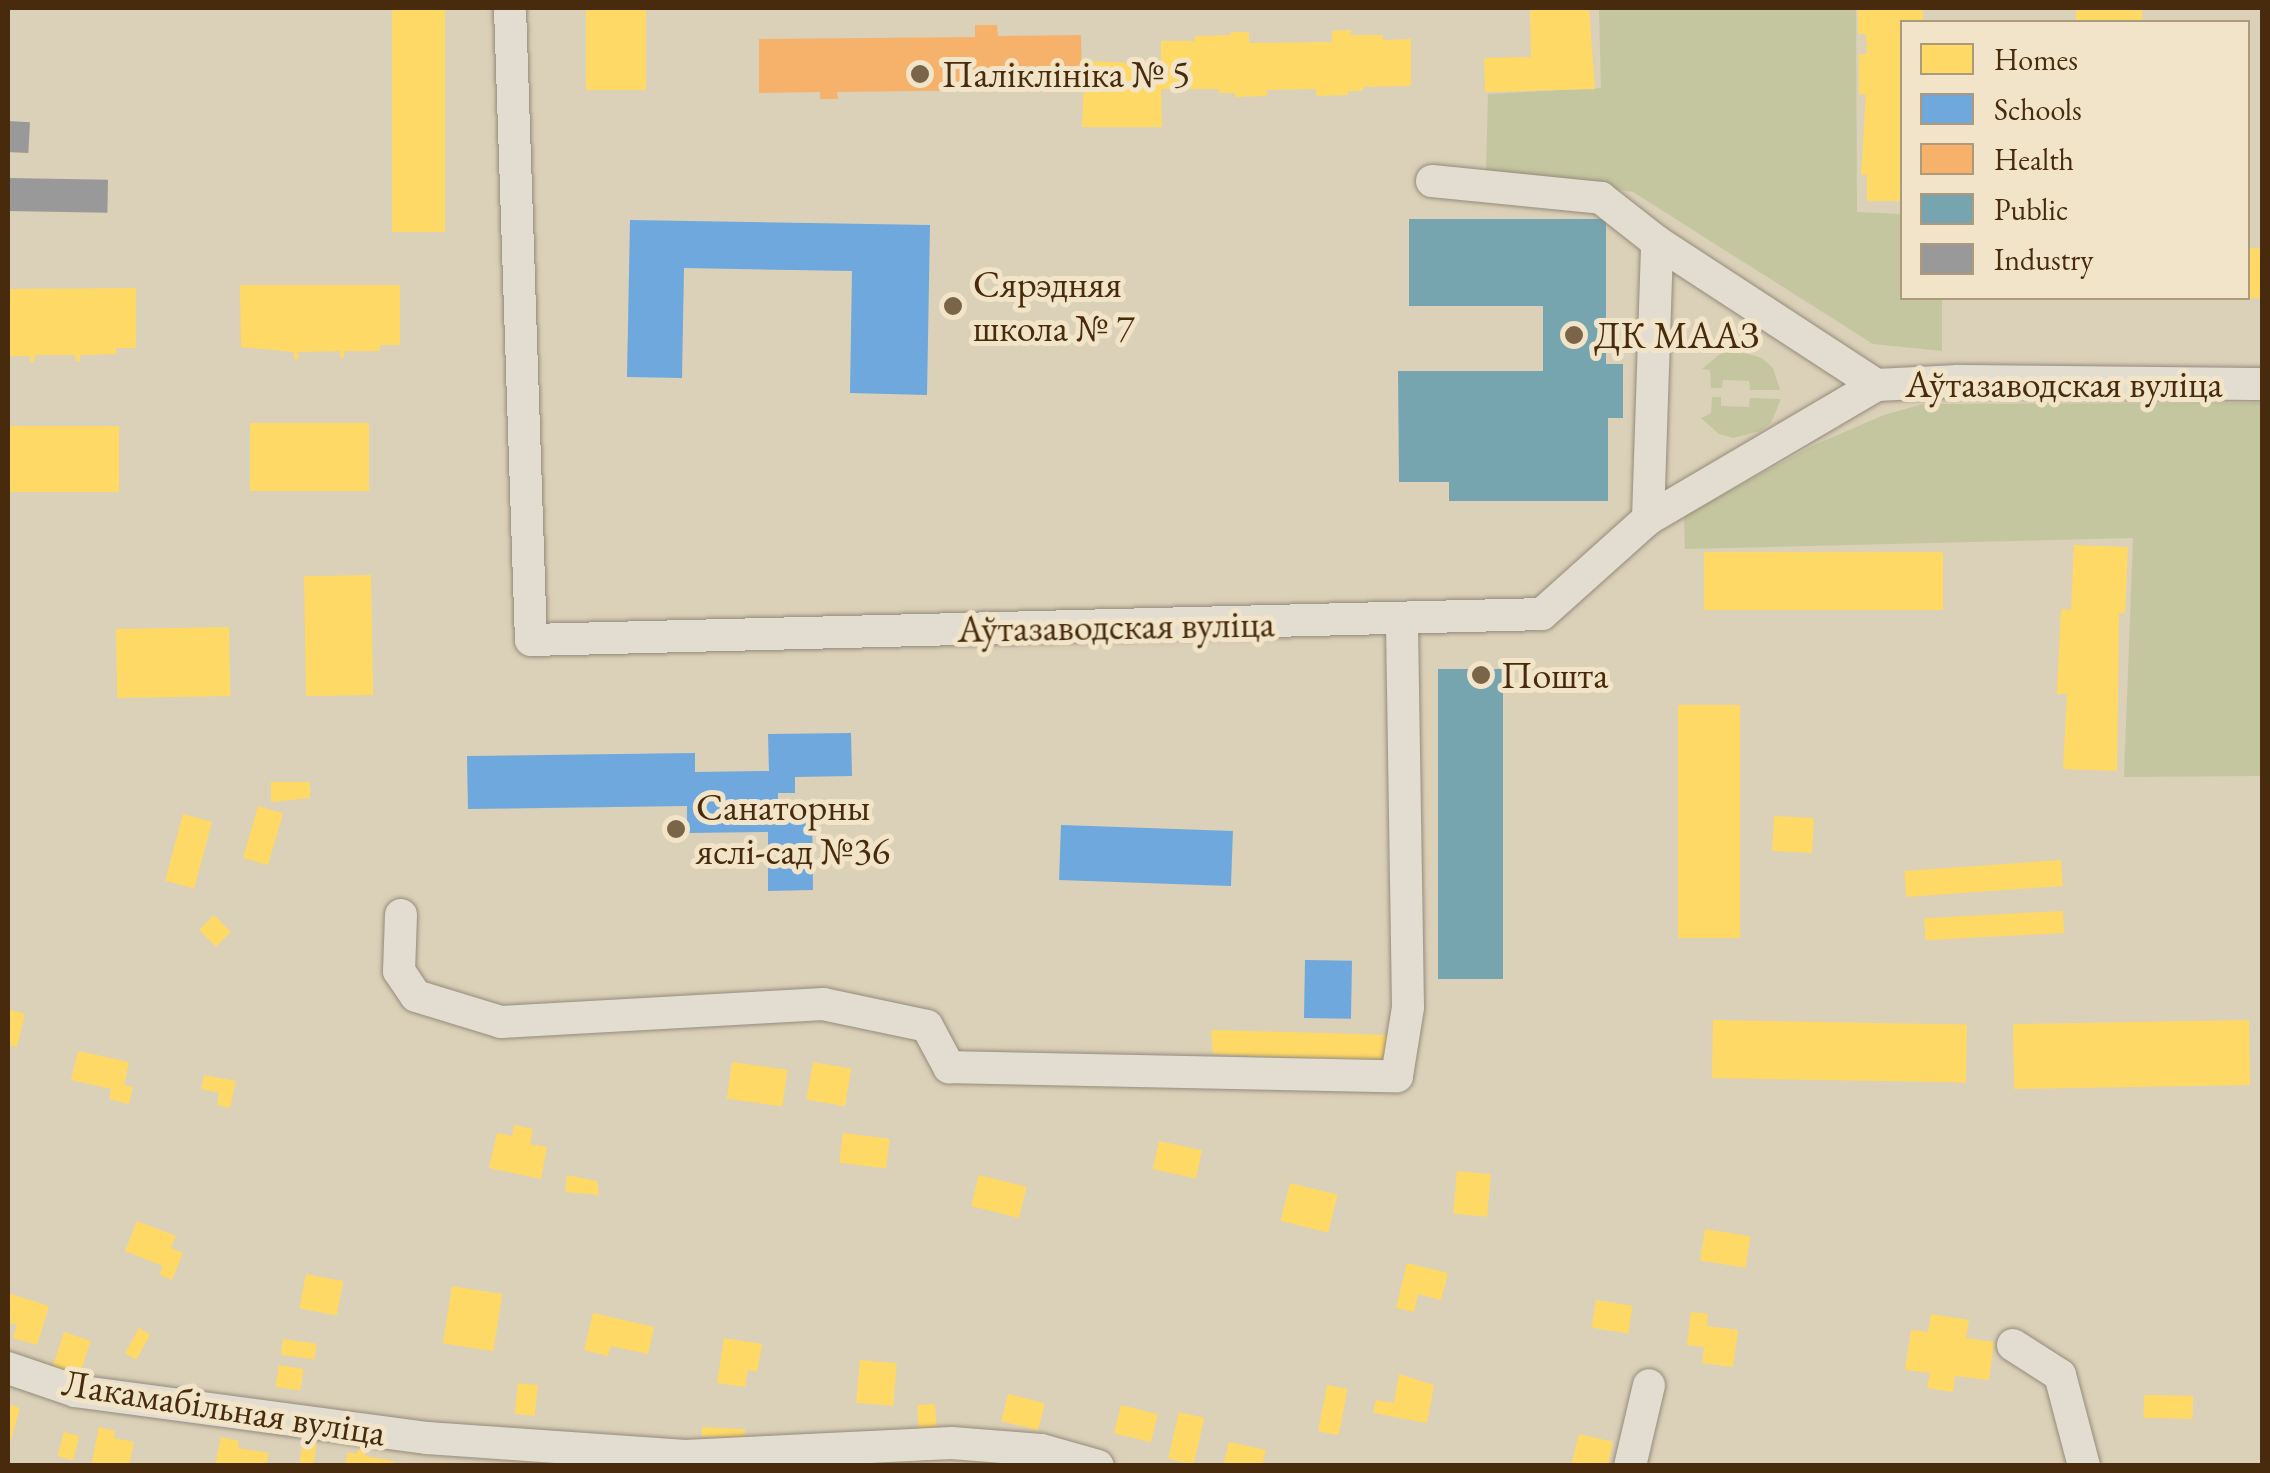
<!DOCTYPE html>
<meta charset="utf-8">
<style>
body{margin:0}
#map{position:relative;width:2270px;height:1473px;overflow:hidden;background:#dbd0b8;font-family:"EB Garamond",serif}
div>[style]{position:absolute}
.green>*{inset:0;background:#c4c6a0}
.homes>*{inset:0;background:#ffd966;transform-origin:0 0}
.schools>*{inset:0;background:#6fa8dc;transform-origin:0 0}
.health>*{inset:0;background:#f6b26b}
.public>*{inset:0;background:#76a5af;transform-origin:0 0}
.industry>*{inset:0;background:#999;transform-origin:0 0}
.roads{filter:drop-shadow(0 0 2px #958b7a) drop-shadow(0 0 2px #958b7a)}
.minor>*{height:32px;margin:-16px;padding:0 16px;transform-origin:16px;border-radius:16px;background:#e3ddd1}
.dots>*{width:28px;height:28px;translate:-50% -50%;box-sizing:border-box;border:5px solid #f1e4c8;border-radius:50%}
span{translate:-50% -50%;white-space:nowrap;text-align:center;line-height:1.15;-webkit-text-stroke:10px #f1e4c8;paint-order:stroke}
.poi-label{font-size:38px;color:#472b0c}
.left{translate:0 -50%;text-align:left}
.street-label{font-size:38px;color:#472b0c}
.frame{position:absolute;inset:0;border:10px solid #472b0c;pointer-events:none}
.legend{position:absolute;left:1900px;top:20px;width:350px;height:280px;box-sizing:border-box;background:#f1e4c8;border:2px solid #ad9a7d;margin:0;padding:12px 18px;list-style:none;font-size:30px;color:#472b0c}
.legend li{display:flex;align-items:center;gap:20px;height:50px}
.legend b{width:50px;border:2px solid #ad9a7d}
</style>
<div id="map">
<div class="green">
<div style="clip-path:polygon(1599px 8px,1856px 8px,1857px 212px,1902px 214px,1902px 298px,1942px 298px,1942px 351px,1873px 344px,1633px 192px,1486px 171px,1488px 94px,1601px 88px)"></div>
<div style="clip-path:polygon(1734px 350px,1762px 358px,1773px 368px,1780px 390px,1750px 390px,1749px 381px,1723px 380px,1722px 388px,1711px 388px,1710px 370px,1702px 369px,1720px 354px)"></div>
<div style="clip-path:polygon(1712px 397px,1721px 397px,1721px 406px,1749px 407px,1750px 398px,1781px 399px,1771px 423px,1760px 431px,1733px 438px,1719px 434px,1701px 418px,1711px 413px)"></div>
<div style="clip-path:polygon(2262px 403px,2262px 776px,2124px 777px,2133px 538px,1685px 549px,1684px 516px,1814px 445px,1884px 415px,1923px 404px)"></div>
</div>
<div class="homes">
<div style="left:392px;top:8px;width:53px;height:224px"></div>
<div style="left:586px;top:8px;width:60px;height:82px"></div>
<div style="clip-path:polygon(1530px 8px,1589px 8px,1595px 89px,1485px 92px,1484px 58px,1531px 57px)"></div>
<div style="clip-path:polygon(1858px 8px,1923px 8px,1923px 22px,1902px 22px,1902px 201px,1867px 201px,1867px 175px,1861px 175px,1866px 95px,1859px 94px,1859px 54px,1867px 54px,1866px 34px,1858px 34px)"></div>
<div style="left:2076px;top:8px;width:66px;height:14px"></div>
<div style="clip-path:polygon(1351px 30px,1351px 35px,1383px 35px,1383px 40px,1411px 39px,1411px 86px,1363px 87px,1363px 91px,1348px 91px,1348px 95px,1316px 96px,1316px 89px,1267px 90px,1267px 96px,1235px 97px,1235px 93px,1219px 93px,1219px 89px,1161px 89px,1162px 127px,1082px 127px,1085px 61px,1161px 64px,1161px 41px,1195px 41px,1195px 36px,1231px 35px,1231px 32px,1249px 32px,1249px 43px,1332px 42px,1332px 31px)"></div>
<div style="left:2248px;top:248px;width:14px;height:50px"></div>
<div style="clip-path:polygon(240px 285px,400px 285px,400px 345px,380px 345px,380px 351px,344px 351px,344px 358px,340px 358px,340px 351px,298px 352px,299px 359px,294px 359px,294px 352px,241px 347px)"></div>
<div style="clip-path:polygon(136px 288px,136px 348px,116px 348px,116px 354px,80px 355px,80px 361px,76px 361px,75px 355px,35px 355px,34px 362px,30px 362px,30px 356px,8px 356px,8px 289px)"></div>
<div style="left:250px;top:423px;width:119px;height:68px"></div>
<div style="left:8px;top:426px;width:111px;height:66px"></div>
<div style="clip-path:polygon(2074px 545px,2128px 547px,2125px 613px,2119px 613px,2117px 771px,2063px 769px,2067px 694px,2057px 694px,2061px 609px,2071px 610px)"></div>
<div style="left:1943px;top:552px;width:58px;height:239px;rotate:90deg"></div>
<div style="left:371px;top:575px;width:120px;height:67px;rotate:89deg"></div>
<div style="left:229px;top:627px;width:69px;height:113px;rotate:89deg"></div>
<div style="left:1678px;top:705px;width:62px;height:233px"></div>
<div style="clip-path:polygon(271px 782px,310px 782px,310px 798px,271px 802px)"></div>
<div style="left:258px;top:806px;width:26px;height:54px;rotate:16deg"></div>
<div style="left:183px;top:814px;width:30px;height:69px;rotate:15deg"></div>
<div style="left:1774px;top:816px;width:40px;height:35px;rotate:3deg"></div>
<div style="left:2061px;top:860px;width:26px;height:157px;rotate:86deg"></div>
<div style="left:2063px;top:911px;width:22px;height:139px;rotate:87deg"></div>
<div style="left:214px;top:915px;width:24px;height:21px;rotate:45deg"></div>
<div style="clip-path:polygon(8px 1009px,25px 1014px,17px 1047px,8px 1045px)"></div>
<div style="left:1713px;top:1020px;width:254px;height:58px;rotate:1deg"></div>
<div style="left:2249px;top:1020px;width:65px;height:236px;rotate:89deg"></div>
<div style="clip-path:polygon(1215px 1030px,1390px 1035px,1389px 1062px,1213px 1054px,1211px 1031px)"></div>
<div style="clip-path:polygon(78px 1051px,129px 1062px,124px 1085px,133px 1087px,129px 1104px,109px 1099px,111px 1089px,71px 1080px)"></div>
<div style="left:732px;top:1062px;width:56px;height:37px;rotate:8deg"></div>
<div style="left:813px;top:1062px;width:39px;height:38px;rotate:10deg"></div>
<div style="clip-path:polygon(204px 1075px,236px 1081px,230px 1108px,217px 1105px,219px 1093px,201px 1089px)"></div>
<div style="clip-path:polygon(514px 1125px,533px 1129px,530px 1144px,547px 1147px,541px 1179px,489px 1168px,497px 1133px,512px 1136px)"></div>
<div style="left:843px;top:1133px;width:47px;height:30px;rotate:7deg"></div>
<div style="left:1159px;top:1141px;width:44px;height:29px;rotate:12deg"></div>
<div style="left:1457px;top:1171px;width:34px;height:43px;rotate:5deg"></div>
<div style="clip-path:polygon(567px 1175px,597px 1181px,599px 1195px,565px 1192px)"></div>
<div style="left:979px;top:1175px;width:49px;height:32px;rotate:14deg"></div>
<div style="left:1290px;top:1183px;width:49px;height:39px;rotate:14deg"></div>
<div style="clip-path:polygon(137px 1221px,176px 1236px,171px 1248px,183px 1253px,172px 1280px,159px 1274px,163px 1266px,125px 1251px)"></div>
<div style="left:1705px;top:1229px;width:46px;height:32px;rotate:9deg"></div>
<div style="clip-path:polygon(1407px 1263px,1448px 1273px,1441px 1300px,1418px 1294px,1414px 1312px,1396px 1308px)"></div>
<div style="left:306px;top:1274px;width:38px;height:35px;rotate:11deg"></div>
<div style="left:452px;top:1286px;width:51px;height:58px;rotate:9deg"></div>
<div style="clip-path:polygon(8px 1293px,49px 1306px,37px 1345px,13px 1338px,17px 1325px,8px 1322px)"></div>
<div style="left:1596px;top:1300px;width:37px;height:28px;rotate:9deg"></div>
<div style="clip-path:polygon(1691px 1312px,1708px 1314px,1707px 1326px,1738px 1330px,1733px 1367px,1702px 1363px,1704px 1347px,1687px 1345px)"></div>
<div style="clip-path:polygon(593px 1313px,654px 1327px,648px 1354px,611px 1346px,608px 1356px,584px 1350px)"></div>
<div style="clip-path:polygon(1931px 1314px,1969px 1320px,1966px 1338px,1994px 1342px,1989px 1380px,1955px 1376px,1953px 1392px,1927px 1388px,1930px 1373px,1905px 1370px,1911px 1330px,1928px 1332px)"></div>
<div style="left:139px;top:1328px;width:13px;height:29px;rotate:29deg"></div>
<div style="left:64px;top:1332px;width:28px;height:37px;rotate:18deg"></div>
<div style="clip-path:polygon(724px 1338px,762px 1344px,757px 1372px,748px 1370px,745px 1387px,717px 1383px)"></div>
<div style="left:283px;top:1339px;width:34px;height:16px;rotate:8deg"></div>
<div style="left:860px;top:1360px;width:37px;height:43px;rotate:5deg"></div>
<div style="left:279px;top:1365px;width:25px;height:22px;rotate:9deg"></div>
<div style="clip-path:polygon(1399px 1374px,1434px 1385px,1427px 1423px,1373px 1413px,1376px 1400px,1394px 1403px)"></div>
<div style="left:518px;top:1383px;width:20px;height:31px;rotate:6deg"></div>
<div style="left:1327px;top:1385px;width:21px;height:47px;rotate:11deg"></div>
<div style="left:1008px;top:1394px;width:38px;height:28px;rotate:14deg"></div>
<div style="left:2144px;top:1395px;width:49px;height:23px;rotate:1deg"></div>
<div style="clip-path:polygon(8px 1404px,20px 1408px,9px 1446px,8px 1446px)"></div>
<div style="left:935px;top:1404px;width:27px;height:18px;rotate:86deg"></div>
<div style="left:1121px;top:1405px;width:38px;height:29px;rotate:14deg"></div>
<div style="left:1179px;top:1412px;width:26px;height:48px;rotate:13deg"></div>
<div style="clip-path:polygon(99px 1427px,115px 1431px,114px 1438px,134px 1442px,129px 1466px,91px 1466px)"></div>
<div style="left:702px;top:1427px;width:43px;height:9px;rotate:3deg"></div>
<div style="left:64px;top:1432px;width:16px;height:25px;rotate:15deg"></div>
<div style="clip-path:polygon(1579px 1434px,1613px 1442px,1608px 1466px,1571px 1466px)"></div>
<div style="clip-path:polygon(221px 1437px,239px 1441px,238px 1448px,269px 1453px,266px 1466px,215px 1466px)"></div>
<div style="left:303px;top:1439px;width:14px;height:25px;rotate:8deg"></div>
<div style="clip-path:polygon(1229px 1442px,1266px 1450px,1262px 1466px,1223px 1466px)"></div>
<div style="clip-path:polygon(358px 1448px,366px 1450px,365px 1456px,394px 1461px,393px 1466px,345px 1466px,348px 1452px,357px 1454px)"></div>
</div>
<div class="schools">
<div style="clip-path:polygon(630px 220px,930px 225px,927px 395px,850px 393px,852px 271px,684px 268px,682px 378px,627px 377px)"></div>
<div style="clip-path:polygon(851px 733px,852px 776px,795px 777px,795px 793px,778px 793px,778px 810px,812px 810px,813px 890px,768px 891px,768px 832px,687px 833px,687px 806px,468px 809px,467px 756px,695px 753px,695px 772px,769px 771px,768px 734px)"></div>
<div style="left:1061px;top:825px;width:172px;height:55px;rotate:2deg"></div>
<div style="left:1305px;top:960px;width:47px;height:58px;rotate:1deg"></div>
</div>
<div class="health">
<div style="clip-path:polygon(975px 25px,997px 25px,998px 36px,1081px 35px,1082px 89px,837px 92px,838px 99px,820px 99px,820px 92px,759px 93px,759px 39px,975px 37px)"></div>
</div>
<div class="public">
<div style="clip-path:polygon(1409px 219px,1606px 219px,1606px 364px,1623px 364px,1623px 418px,1608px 418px,1608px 501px,1449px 501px,1449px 482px,1399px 482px,1398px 371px,1543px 371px,1543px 306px,1409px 306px)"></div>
<div style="left:1438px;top:669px;width:65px;height:310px"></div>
</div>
<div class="industry">
<div style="left:8px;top:121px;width:22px;height:31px;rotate:3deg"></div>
<div style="left:8px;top:178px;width:100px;height:33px;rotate:1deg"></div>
</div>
<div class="roads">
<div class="minor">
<div style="left:510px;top:8px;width:632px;rotate:88.1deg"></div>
<div style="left:531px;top:640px;width:1011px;rotate:-1.47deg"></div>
<div style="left:1542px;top:614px;width:142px;rotate:-41.9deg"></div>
<div style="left:1648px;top:519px;width:264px;rotate:-30.4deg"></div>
<div style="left:1876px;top:385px;width:82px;rotate:-2.8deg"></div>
<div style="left:1958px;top:381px;width:304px;rotate:0.6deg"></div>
<div style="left:1432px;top:181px;width:170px;rotate:5.7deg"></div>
<div style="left:1601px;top:198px;width:71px;rotate:38.2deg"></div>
<div style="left:1657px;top:242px;width:262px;rotate:33.1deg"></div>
<div style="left:1648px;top:519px;width:277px;rotate:-88.1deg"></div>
<div style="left:401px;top:915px;width:56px;rotate:92deg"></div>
<div style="left:399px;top:971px;width:30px;rotate:56deg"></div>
<div style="left:416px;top:996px;width:89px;rotate:17deg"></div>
<div style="left:501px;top:1022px;width:323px;rotate:-3.2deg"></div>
<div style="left:823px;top:1004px;width:106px;rotate:11.9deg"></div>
<div style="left:927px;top:1026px;width:47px;rotate:61.8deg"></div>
<div style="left:949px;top:1067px;width:448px;rotate:1.2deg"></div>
<div style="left:1397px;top:1076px;width:70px;rotate:-80.9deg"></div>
<div style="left:1408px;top:1007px;width:388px;rotate:-90.9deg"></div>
<div style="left:2013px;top:1345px;width:56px;rotate:32.6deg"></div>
<div style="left:2060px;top:1375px;width:94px;rotate:75.2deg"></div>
<div style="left:8px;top:1368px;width:71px;rotate:18.9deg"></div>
<div style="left:75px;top:1391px;width:355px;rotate:7.6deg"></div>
<div style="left:427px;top:1438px;width:259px;rotate:4deg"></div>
<div style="left:685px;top:1456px;width:267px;rotate:-2.8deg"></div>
<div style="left:952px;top:1443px;width:89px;rotate:4.5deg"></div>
<div style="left:1041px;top:1450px;width:59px;rotate:15.7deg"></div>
<div style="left:1630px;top:1466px;width:83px;rotate:-76.8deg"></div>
</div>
</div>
<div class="dots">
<div style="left:920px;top:74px;background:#7b6548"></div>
<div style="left:953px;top:306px;background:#7b6548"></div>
<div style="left:1574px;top:335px;background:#7b6548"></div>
<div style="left:1481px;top:675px;background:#7b6548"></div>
<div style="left:676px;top:829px;background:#7b6548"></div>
</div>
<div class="poi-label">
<span class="left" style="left:942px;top:74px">Паліклініка № 5</span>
<span class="left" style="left:973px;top:306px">Сярэдняя<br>школа № 7</span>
<span class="left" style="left:1594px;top:335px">ДК МААЗ</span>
<span class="left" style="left:1501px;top:675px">Пошта</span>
<span class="left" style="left:696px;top:829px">Санаторны<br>яслі-сад №36</span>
</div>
<div class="street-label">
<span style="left:2064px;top:384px">Аўтазаводская вуліца</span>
<span style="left:1116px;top:626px;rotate:-1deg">Аўтазаводская вуліца</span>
<span style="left:224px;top:1407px;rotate:9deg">Лакамабільная вуліца</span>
</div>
<div class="frame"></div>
<ul class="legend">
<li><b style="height:28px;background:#ffd966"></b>Homes</li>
<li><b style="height:28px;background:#6fa8dc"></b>Schools</li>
<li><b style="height:28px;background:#f6b26b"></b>Health</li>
<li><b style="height:28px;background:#76a5af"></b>Public</li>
<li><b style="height:28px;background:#999"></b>Industry</li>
</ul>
</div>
